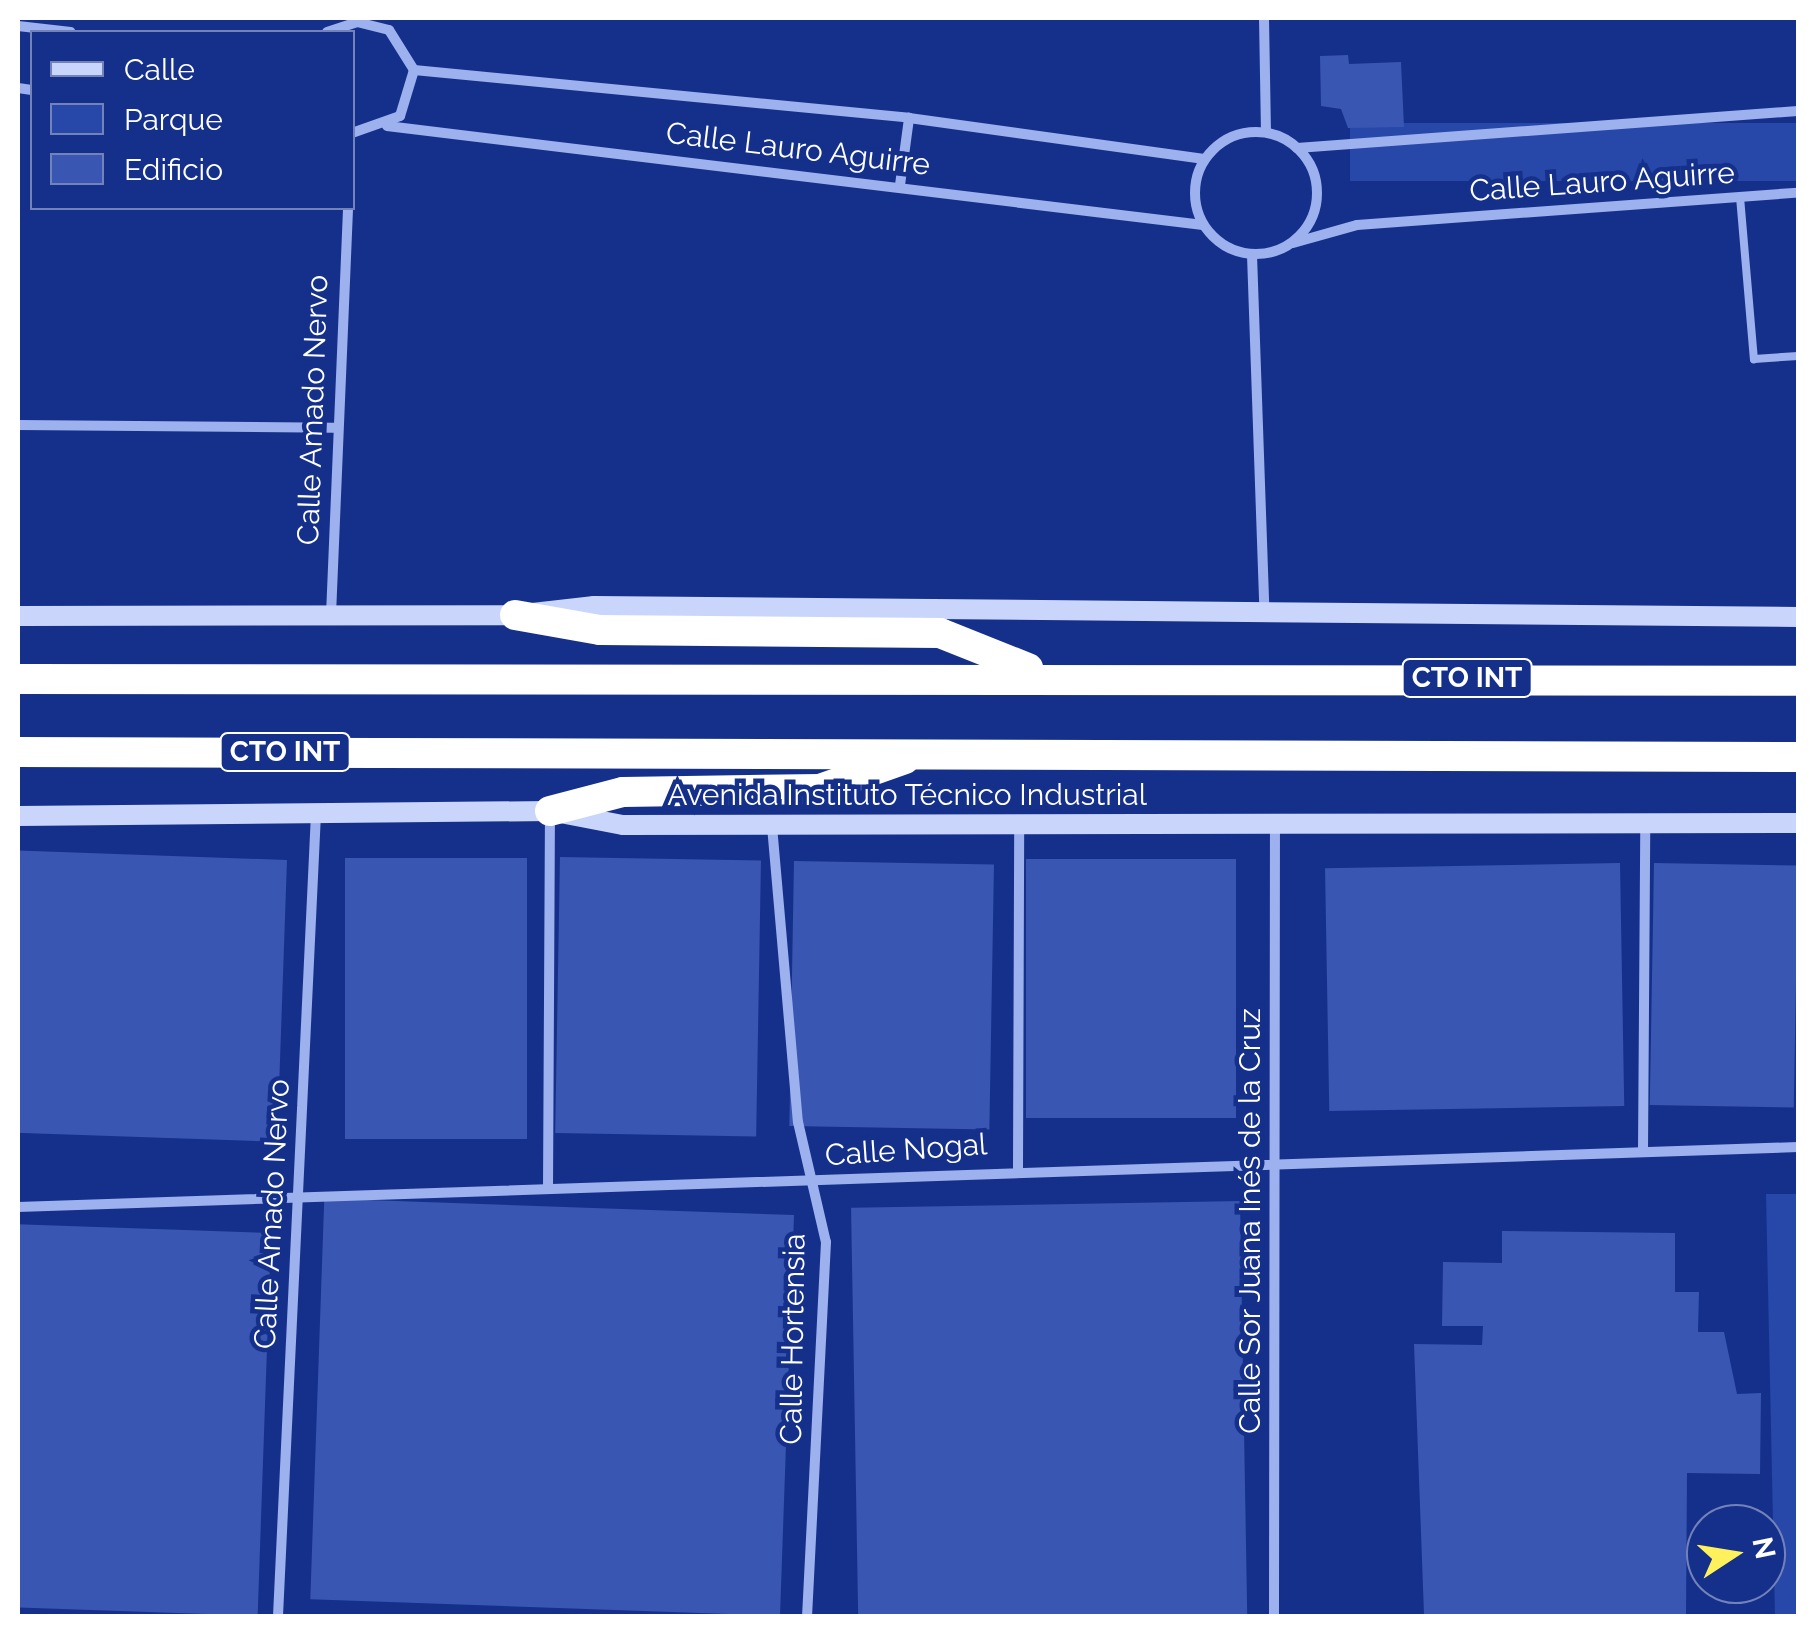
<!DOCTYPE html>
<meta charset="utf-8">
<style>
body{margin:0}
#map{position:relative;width:1816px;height:1634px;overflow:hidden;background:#15308a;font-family:Raleway,sans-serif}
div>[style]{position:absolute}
.green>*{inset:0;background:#2747a9;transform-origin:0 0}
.building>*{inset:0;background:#3956b2;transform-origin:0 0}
.lane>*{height:8px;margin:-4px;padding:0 4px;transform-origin:4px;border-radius:4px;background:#9db1ef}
.street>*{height:10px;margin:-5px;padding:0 5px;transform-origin:5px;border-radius:5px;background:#9db1ef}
.street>.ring{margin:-5px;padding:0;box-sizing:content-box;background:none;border:10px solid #9db1ef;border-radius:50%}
.secondary>*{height:20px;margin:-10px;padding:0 10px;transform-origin:10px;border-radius:10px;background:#cad5fb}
.highway>*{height:30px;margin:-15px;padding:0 15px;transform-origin:15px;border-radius:15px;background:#fff}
span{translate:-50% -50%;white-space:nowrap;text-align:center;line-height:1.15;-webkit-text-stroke:9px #15308a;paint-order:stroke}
.shield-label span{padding:2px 8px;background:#15308a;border:2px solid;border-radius:8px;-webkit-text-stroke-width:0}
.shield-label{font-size:28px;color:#fff;font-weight:700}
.street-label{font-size:30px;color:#fff}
.frame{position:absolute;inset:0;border:20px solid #fff;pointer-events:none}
.legend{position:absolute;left:30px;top:30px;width:325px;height:180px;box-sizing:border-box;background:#15308a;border:2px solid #7383b9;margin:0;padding:12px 18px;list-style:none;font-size:30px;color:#fff}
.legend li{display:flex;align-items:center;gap:20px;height:50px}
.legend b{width:50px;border:2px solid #7383b9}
.north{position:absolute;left:1686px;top:1504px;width:100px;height:100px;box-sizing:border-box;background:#15308a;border:2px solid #7383b9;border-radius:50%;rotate:78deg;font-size:28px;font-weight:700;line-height:40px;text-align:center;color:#fff}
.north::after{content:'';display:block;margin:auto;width:35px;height:45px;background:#fff15b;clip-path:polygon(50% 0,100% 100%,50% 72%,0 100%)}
</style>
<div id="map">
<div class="green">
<div style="left:1798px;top:123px;width:58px;height:448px;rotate:90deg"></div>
<div style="clip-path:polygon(1766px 1194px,1798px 1194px,1798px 1616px,1775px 1616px)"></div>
</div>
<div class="building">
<div style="clip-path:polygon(1348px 55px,1349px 64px,1401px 62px,1404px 127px,1348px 128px,1341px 109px,1321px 106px,1320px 56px)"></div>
<div style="left:560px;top:857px;width:201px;height:276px;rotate:1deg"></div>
<div style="left:345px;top:858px;width:182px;height:281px"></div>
<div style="left:1026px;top:859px;width:210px;height:259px"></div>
<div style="left:287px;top:860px;width:282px;height:269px;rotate:92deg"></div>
<div style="left:794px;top:861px;width:200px;height:265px;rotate:1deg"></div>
<div style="left:1620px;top:863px;width:243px;height:295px;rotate:89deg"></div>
<div style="left:1654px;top:863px;width:144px;height:242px;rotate:1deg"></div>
<div style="left:1240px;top:1201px;width:415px;height:389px;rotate:89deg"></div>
<div style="left:794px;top:1215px;width:401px;height:470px;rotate:92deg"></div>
<div style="clip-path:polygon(1502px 1231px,1675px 1233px,1675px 1292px,1699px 1292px,1698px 1332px,1724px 1332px,1737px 1394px,1761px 1393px,1760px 1474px,1687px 1473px,1686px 1616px,1424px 1614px,1414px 1344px,1482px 1345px,1483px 1326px,1442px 1326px,1443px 1262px,1502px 1263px)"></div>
<div style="left:271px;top:1233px;width:383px;height:253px;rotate:92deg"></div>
</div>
<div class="lane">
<div style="left:1740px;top:197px;width:163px;rotate:85.1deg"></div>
<div style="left:1754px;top:359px;width:44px;rotate:-3.9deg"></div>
</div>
<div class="street">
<div style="left:1264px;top:18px;width:114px;rotate:89deg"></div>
<div style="left:18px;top:26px;width:53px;rotate:6.5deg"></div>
<div style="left:327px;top:32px;width:32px;rotate:-18deg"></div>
<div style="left:357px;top:22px;width:33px;rotate:14deg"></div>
<div style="left:389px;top:30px;width:47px;rotate:58deg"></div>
<div style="left:414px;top:70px;width:48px;rotate:106.9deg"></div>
<div style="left:400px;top:116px;width:51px;rotate:160.5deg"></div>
<div style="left:414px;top:70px;width:497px;rotate:5.5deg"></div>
<div style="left:909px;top:118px;width:298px;rotate:7.9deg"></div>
<div style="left:18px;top:88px;width:14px;rotate:8deg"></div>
<div style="left:387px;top:126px;width:822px;rotate:6.92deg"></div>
<div class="ring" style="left:1195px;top:132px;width:112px;height:112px"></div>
<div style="left:1297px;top:148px;width:502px;rotate:-4.22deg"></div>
<div style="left:900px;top:185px;width:68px;rotate:-82.3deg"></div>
<div style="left:1293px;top:243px;width:66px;rotate:-15.7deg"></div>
<div style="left:1357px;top:225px;width:442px;rotate:-4.2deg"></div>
<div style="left:1252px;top:255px;width:351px;rotate:88deg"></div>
<div style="left:18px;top:425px;width:316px;rotate:0.5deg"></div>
<div style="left:331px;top:615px;width:407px;rotate:-87.6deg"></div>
<div style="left:772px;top:826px;width:297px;rotate:85deg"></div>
<div style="left:798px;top:1122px;width:123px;rotate:76.9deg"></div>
<div style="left:826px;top:1242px;width:374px;rotate:92.9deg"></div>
<div style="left:1643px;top:1151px;width:324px;rotate:-89.6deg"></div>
<div style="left:1018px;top:1168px;width:342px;rotate:-89.8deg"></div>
<div style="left:548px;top:1189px;width:377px;rotate:-89.7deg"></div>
<div style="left:18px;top:1207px;width:1781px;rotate:-1.93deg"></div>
<div style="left:278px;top:1616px;width:804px;rotate:-87.29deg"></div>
<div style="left:1274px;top:1616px;width:790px;rotate:-89.93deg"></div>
</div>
<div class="secondary">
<div style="left:18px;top:616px;width:497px;rotate:-0.1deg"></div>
<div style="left:515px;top:615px;width:80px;rotate:-6.5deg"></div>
<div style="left:594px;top:606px;width:1204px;rotate:0.52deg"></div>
<div style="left:18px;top:816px;width:532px;rotate:-0.54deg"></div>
<div style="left:550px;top:811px;width:74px;rotate:10.9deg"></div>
<div style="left:623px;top:825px;width:1175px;rotate:-0.1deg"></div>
</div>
<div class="highway">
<div style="left:515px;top:615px;width:86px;rotate:10deg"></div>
<div style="left:600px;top:630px;width:340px;rotate:0.5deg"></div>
<div style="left:940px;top:633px;width:95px;rotate:21.7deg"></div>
<div style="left:18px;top:679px;width:1780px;rotate:0.06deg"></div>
<div style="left:18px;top:752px;width:1780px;rotate:0.16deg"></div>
<div style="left:550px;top:811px;width:75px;rotate:-14.6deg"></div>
<div style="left:623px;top:792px;width:197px;rotate:-0.9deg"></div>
<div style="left:820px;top:789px;width:90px;rotate:-19.4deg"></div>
</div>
<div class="shield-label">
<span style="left:1467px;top:678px">CTO INT</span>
<span style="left:285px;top:752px">CTO INT</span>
</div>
<div class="street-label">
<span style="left:798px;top:149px;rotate:7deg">Calle Lauro Aguirre</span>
<span style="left:1602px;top:182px;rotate:-4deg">Calle Lauro Aguirre</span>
<span style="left:313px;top:410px;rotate:-88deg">Calle Amado Nervo</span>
<span style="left:907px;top:795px">Avenida Instituto Técnico Industrial</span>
<span style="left:906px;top:1150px;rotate:-4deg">Calle Nogal</span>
<span style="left:272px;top:1214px;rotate:-87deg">Calle Amado Nervo</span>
<span style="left:1250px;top:1221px;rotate:-90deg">Calle Sor Juana Inés de la Cruz</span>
<span style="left:793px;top:1339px;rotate:-89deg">Calle Hortensia</span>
</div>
<div class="frame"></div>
<ul class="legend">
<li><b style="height:12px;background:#cad5fb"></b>Calle</li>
<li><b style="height:28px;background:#2747a9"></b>Parque</li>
<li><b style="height:28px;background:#3956b2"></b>Edificio</li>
</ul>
<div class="north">N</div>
</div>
